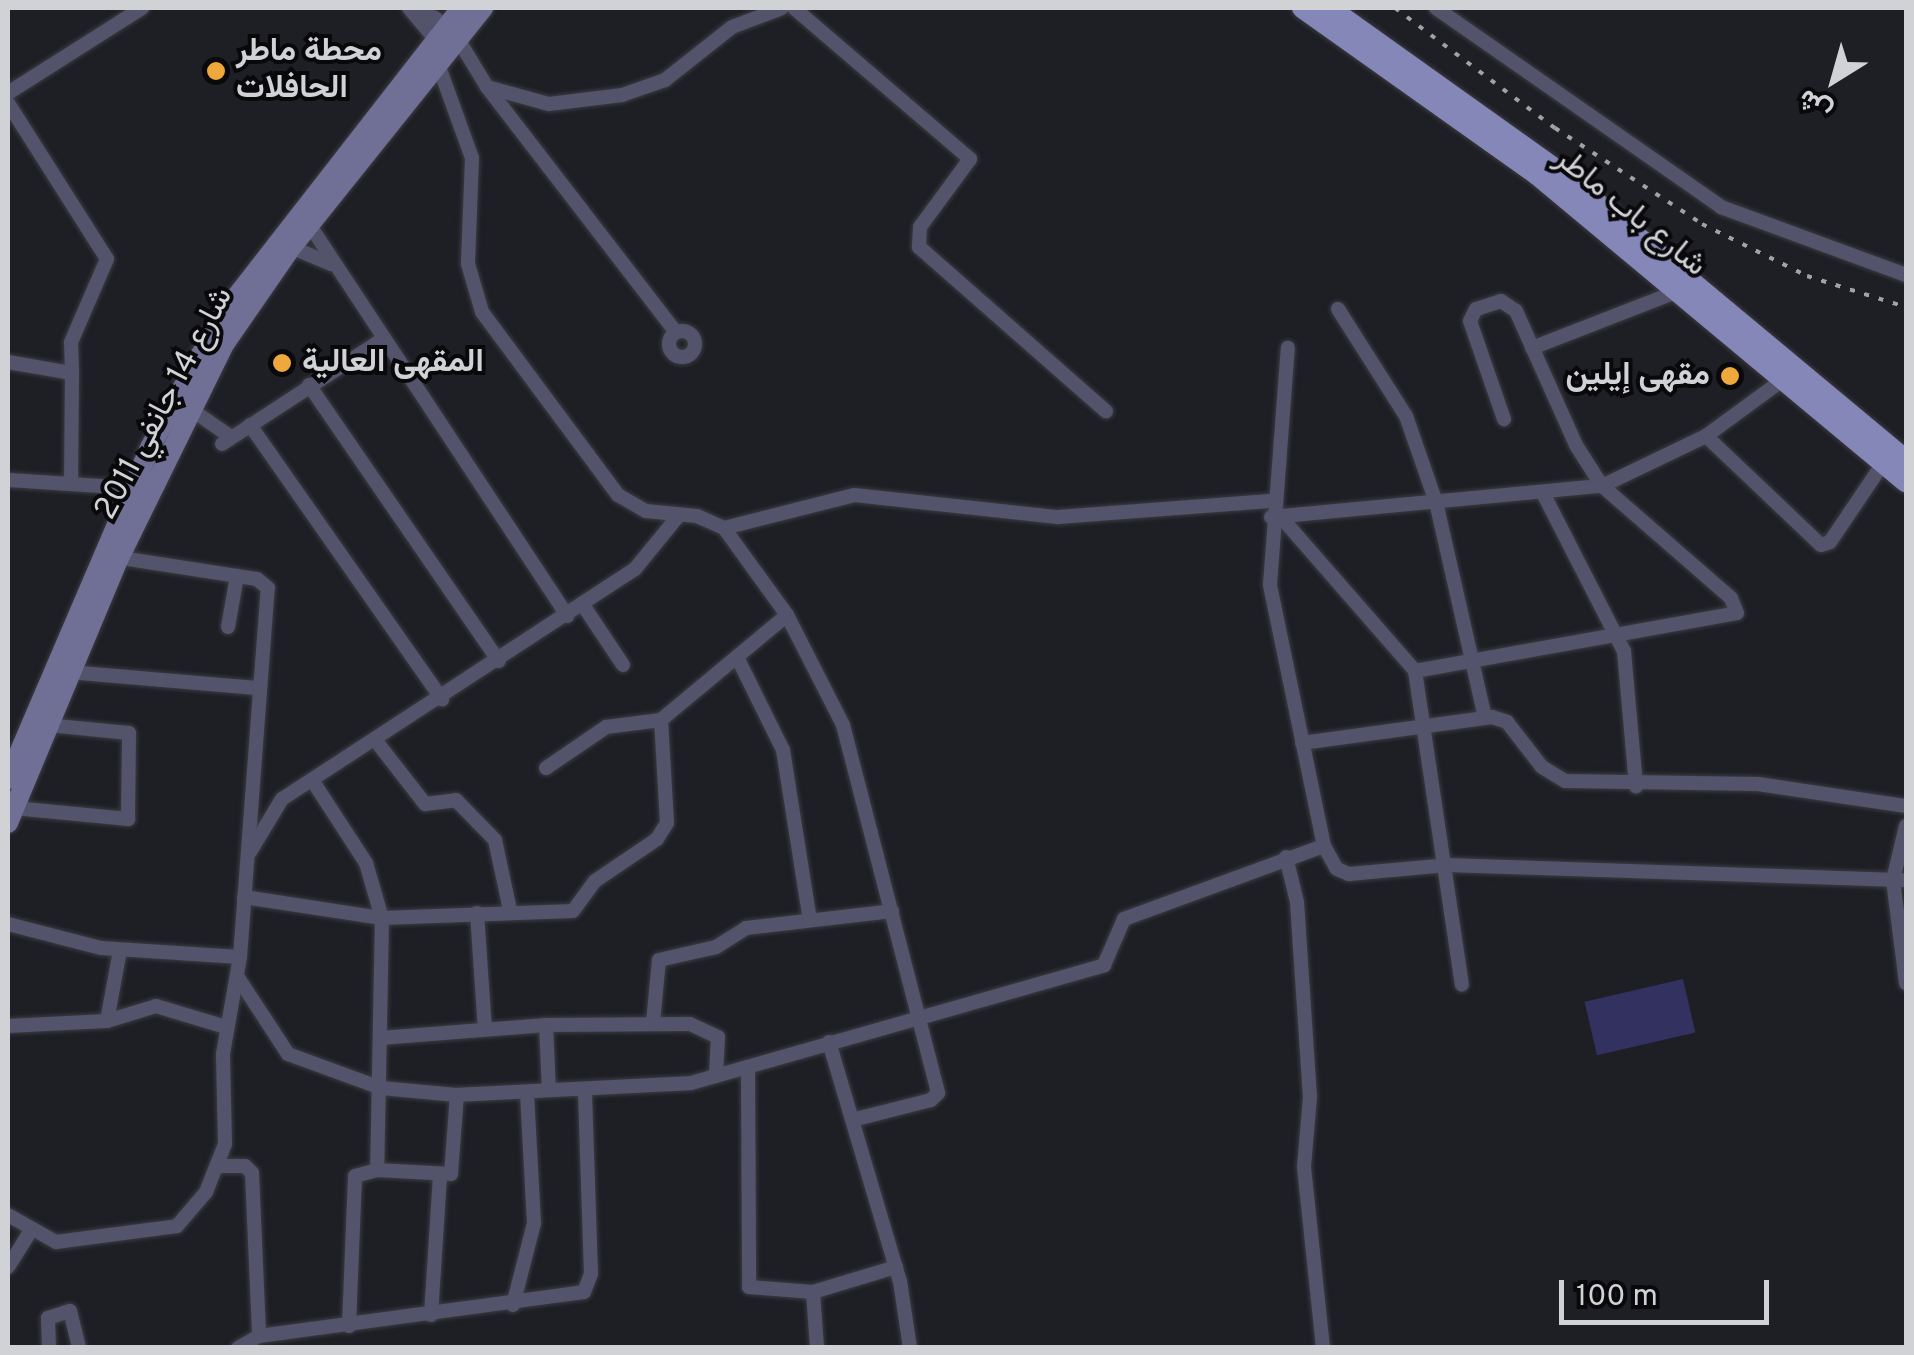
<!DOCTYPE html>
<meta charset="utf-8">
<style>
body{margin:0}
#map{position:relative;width:1914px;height:1355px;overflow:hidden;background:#1e1e25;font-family:Overpass,Vazirmatn,sans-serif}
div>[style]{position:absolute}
.green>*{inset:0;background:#33315f;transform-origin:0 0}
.roads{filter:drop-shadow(0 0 2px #3b3b41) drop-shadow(0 0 2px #3b3b41)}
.minor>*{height:14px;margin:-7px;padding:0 7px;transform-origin:7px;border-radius:7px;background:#53536b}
.minor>.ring{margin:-7px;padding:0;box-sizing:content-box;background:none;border:14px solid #53536b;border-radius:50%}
.secondary>*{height:20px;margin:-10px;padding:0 10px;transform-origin:10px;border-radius:10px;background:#707097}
.primary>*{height:20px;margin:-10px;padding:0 10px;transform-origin:10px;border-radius:10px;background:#8687b9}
.rail>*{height:4px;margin-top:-2px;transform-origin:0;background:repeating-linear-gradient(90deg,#a2a2a7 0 5px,transparent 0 15px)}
.dots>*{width:28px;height:28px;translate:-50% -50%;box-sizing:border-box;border:5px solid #09090b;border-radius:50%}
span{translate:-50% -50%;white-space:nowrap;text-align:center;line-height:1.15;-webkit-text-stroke:8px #09090b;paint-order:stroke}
.poi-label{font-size:32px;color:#d1d2d6;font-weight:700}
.left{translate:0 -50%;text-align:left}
.right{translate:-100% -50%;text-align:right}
.street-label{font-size:32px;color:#d1d2d6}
.frame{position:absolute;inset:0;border:10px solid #d1d2d6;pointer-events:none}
.north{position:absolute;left:1784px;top:30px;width:100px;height:100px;-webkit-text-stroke:8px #09090b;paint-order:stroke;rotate:217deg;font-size:28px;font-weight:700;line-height:40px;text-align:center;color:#d1d2d6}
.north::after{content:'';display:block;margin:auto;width:35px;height:45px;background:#d1d2d6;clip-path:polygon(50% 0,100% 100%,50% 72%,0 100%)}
.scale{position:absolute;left:1559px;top:1280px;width:210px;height:45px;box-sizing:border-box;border:5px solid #d1d2d6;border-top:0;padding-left:12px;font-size:30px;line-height:35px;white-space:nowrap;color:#d1d2d6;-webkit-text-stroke:8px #09090b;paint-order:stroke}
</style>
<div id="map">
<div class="green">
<div style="left:1683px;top:979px;width:55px;height:101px;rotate:77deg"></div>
</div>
<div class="roads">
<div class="minor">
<div style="left:409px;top:8px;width:48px;rotate:50deg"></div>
<div style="left:410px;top:8px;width:27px;rotate:22deg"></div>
<div style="left:435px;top:18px;width:31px;rotate:42deg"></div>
<div style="left:458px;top:39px;width:56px;rotate:58.9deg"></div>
<div style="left:487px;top:87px;width:309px;rotate:52.4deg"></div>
<div style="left:794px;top:8px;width:232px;rotate:40.6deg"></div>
<div style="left:970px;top:159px;width:84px;rotate:126.3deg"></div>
<div style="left:920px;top:227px;width:20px;rotate:93deg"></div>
<div style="left:919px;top:247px;width:249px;rotate:41.3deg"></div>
<div style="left:1436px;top:8px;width:348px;rotate:34.9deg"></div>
<div style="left:1721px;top:207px;width:197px;rotate:20.2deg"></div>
<div style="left:438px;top:64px;width:100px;rotate:70.1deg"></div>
<div style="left:472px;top:158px;width:106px;rotate:92.2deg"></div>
<div style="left:468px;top:264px;width:50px;rotate:73.7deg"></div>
<div style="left:482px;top:312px;width:228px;rotate:53.4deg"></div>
<div style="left:618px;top:495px;width:32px;rotate:30deg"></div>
<div style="left:646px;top:511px;width:51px;rotate:5.6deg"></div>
<div style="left:697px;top:516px;width:30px;rotate:24deg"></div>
<div style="left:724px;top:528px;width:107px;rotate:54.1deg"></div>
<div style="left:787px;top:615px;width:123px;rotate:63deg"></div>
<div style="left:843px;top:725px;width:380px;rotate:75.5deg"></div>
<div style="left:938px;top:1093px;width:10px;rotate:135deg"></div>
<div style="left:931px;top:1100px;width:81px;rotate:165.8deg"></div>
<div style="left:487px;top:87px;width:64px;rotate:15.3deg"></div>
<div style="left:549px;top:104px;width:74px;rotate:-7deg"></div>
<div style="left:622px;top:95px;width:46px;rotate:-19.2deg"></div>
<div style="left:665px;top:80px;width:85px;rotate:-38.3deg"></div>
<div style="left:732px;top:27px;width:53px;rotate:-20.8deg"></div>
<div style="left:8px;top:93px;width:159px;rotate:-32.4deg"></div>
<div style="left:8px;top:103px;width:185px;rotate:57.6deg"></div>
<div style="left:107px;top:259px;width:90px;rotate:113.4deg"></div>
<div style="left:71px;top:342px;width:31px;rotate:88deg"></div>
<div style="left:307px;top:221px;width:473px;rotate:56.6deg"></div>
<div style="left:286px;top:245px;width:49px;rotate:22.9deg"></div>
<div style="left:1338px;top:309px;width:127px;rotate:57.6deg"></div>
<div style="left:1406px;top:416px;width:91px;rotate:70.8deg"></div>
<div style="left:1436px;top:502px;width:221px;rotate:77.2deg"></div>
<div class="ring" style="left:669px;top:331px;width:12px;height:12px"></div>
<div style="left:1532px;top:348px;width:157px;rotate:-21.3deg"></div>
<div style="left:8px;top:362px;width:65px;rotate:9.8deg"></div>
<div style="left:72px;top:373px;width:111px;rotate:90.5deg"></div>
<div style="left:309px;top:385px;width:335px;rotate:55.5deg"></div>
<div style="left:189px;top:408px;width:51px;rotate:34.6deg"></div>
<div style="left:250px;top:425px;width:335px;rotate:55deg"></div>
<div style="left:1706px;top:436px;width:158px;rotate:43.5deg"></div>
<div style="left:1821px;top:545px;width:9px;rotate:-18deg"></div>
<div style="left:1830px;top:542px;width:104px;rotate:-56deg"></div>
<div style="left:222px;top:444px;width:192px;rotate:-33.1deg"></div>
<div style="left:8px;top:480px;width:124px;rotate:3.7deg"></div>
<div style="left:1544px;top:495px;width:175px;rotate:62.9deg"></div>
<div style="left:1624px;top:651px;width:136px;rotate:84.9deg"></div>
<div style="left:1280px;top:516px;width:206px;rotate:48.9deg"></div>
<div style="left:1415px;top:671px;width:317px;rotate:81.5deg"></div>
<div style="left:1271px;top:517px;width:332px;rotate:-5.4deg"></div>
<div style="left:1602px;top:486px;width:115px;rotate:-25.7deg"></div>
<div style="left:1706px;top:436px;width:102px;rotate:-36.2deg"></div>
<div style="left:724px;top:528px;width:134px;rotate:-14.2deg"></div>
<div style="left:854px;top:495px;width:205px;rotate:6.2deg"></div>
<div style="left:1058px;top:517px;width:216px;rotate:-4.3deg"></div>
<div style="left:583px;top:605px;width:72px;rotate:56.3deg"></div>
<div style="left:228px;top:627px;width:52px;rotate:-80deg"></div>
<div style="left:737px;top:657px;width:104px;rotate:63.7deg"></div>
<div style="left:783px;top:750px;width:172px;rotate:81deg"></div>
<div style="left:1415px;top:671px;width:327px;rotate:-10.2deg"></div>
<div style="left:1737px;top:613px;width:16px;rotate:-112deg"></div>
<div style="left:1731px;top:598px;width:171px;rotate:-139deg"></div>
<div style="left:1602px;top:486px;width:49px;rotate:-122.4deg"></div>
<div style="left:1576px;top:445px;width:147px;rotate:-114.1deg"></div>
<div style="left:1516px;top:311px;width:18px;rotate:-146deg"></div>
<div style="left:1501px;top:301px;width:26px;rotate:162deg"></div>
<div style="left:1476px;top:309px;width:13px;rotate:117deg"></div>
<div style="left:1470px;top:321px;width:104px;rotate:70.9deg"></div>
<div style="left:70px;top:672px;width:189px;rotate:4.9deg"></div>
<div style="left:376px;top:741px;width:80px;rotate:52.1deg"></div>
<div style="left:425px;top:804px;width:31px;rotate:-7deg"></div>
<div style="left:456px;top:800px;width:56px;rotate:45.7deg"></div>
<div style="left:495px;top:840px;width:72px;rotate:77.9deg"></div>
<div style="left:1302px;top:743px;width:192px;rotate:-7.8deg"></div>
<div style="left:1492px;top:717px;width:16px;rotate:18deg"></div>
<div style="left:1507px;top:722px;width:57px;rotate:52.1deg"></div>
<div style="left:1542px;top:767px;width:27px;rotate:31deg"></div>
<div style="left:1565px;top:781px;width:193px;rotate:0.9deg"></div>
<div style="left:1758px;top:784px;width:150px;rotate:8.5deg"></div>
<div style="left:546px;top:768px;width:73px;rotate:-34.3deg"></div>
<div style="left:606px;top:727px;width:55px;rotate:-7.3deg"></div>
<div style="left:661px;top:720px;width:164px;rotate:-39.8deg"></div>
<div style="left:314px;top:783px;width:95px;rotate:57deg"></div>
<div style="left:366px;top:863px;width:57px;rotate:73.8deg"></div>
<div style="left:382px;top:918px;width:252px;rotate:91.1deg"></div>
<div style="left:14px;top:808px;width:115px;rotate:5.5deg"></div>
<div style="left:128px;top:819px;width:86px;rotate:-89.3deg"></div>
<div style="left:129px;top:733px;width:81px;rotate:-174.4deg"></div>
<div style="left:1906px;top:826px;width:56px;rotate:103.5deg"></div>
<div style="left:1893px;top:880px;width:104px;rotate:82.8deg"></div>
<div style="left:1324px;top:846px;width:26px;rotate:61deg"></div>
<div style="left:1337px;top:869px;width:13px;rotate:23deg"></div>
<div style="left:1349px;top:874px;width:98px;rotate:-5.2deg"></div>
<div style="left:1447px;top:865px;width:459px;rotate:1.9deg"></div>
<div style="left:250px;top:852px;width:62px;rotate:-58.9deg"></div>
<div style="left:282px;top:799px;width:421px;rotate:-33.1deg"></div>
<div style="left:635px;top:569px;width:70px;rotate:-50.8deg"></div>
<div style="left:1286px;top:857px;width:46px;rotate:76.3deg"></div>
<div style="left:1297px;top:902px;width:195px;rotate:86.2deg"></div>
<div style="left:1310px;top:1097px;width:70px;rotate:94.9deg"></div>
<div style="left:1304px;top:1167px;width:182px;rotate:84deg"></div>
<div style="left:244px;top:897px;width:140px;rotate:8.7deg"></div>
<div style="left:382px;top:918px;width:191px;rotate:-2.1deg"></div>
<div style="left:573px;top:911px;width:37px;rotate:-54deg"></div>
<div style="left:595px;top:881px;width:75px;rotate:-34.1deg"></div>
<div style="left:657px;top:839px;width:19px;rotate:-58deg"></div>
<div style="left:667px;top:823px;width:103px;rotate:-93.3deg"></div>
<div style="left:477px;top:913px;width:116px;rotate:86.1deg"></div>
<div style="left:8px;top:924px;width:96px;rotate:14.5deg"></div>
<div style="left:101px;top:948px;width:139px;rotate:3.7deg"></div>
<div style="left:237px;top:976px;width:93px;rotate:56.8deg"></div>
<div style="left:288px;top:1054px;width:99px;rotate:20.1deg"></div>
<div style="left:381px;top:1088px;width:76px;rotate:5.3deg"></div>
<div style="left:457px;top:1095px;width:234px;rotate:-2.9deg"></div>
<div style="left:691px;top:1083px;width:430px;rotate:-15.9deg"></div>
<div style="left:1104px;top:965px;width:50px;rotate:-66.5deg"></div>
<div style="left:1124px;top:919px;width:213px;rotate:-20.1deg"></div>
<div style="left:1324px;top:846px;width:267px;rotate:-101.7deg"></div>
<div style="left:1270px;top:585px;width:238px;rotate:-85.7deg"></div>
<div style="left:107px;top:1021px;width:72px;rotate:-79.6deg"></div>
<div style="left:653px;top:1023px;width:63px;rotate:-84.6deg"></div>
<div style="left:659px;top:960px;width:58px;rotate:-12.8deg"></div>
<div style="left:716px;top:947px;width:36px;rotate:-32deg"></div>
<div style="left:746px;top:928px;width:147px;rotate:-6.6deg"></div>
<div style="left:546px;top:1025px;width:65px;rotate:87.4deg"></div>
<div style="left:8px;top:1026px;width:99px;rotate:-2.9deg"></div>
<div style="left:107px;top:1021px;width:51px;rotate:-17deg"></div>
<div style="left:156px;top:1006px;width:73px;rotate:16.7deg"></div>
<div style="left:380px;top:1038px;width:167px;rotate:-4.5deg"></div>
<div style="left:546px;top:1025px;width:144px;rotate:-0.4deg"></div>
<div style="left:690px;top:1024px;width:31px;rotate:25deg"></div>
<div style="left:718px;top:1037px;width:39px;rotate:93deg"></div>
<div style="left:829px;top:1042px;width:249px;rotate:73.5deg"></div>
<div style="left:900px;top:1281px;width:68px;rotate:81.5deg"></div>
<div style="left:748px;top:1067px;width:220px;rotate:89.7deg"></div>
<div style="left:749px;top:1287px;width:64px;rotate:4.5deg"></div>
<div style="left:813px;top:1292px;width:87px;rotate:-16.8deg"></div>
<div style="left:219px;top:1166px;width:26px"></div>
<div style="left:245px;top:1166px;width:10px;rotate:45deg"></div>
<div style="left:252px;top:1173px;width:163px;rotate:87.5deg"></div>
<div style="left:8px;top:1215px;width:55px;rotate:29.4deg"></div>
<div style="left:56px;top:1242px;width:122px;rotate:-7.5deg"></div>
<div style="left:177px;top:1226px;width:45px;rotate:-49.5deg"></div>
<div style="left:206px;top:1192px;width:52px;rotate:-68.4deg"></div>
<div style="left:225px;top:1144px;width:90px;rotate:-91.3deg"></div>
<div style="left:223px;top:1054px;width:98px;rotate:-80.1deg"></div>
<div style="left:240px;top:957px;width:370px;rotate:-85.7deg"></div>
<div style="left:268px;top:588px;width:14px;rotate:-141deg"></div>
<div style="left:257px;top:579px;width:144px;rotate:-171.2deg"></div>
<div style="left:8px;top:1267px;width:41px;rotate:-57.8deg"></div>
<div style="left:813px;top:1292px;width:56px;rotate:85.9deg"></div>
<div style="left:513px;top:1305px;width:85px;rotate:-75.6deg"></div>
<div style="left:534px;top:1223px;width:131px;rotate:-93.1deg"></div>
<div style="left:431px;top:1315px;width:139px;rotate:-86.3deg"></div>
<div style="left:349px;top:1326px;width:150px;rotate:-87.7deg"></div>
<div style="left:355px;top:1176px;width:23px;rotate:-15deg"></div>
<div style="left:377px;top:1170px;width:74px;rotate:3.1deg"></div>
<div style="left:451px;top:1174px;width:79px;rotate:-85.7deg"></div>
<div style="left:49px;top:1348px;width:30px;rotate:-92deg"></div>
<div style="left:48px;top:1318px;width:23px;rotate:-18deg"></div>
<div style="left:70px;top:1311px;width:38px;rotate:76deg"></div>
<div style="left:238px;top:1348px;width:24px;rotate:-30deg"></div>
<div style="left:259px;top:1336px;width:328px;rotate:-7.7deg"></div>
<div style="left:584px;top:1292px;width:19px;rotate:-69deg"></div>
<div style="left:591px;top:1274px;width:185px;rotate:-91.9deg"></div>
</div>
<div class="secondary">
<div style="left:8px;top:779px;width:362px;rotate:-66.8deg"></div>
<div style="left:151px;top:446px;width:150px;rotate:-61.4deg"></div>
<div style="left:223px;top:314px;width:388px;rotate:-52.1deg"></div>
<div style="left:8px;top:823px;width:287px;rotate:-67.3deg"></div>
<div style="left:119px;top:558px;width:240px;rotate:-63.8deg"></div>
<div style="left:225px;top:343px;width:114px;rotate:-55.3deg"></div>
<div style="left:290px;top:249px;width:309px;rotate:-51.3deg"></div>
</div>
<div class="primary">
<div style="left:1302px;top:8px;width:288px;rotate:35.4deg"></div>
<div style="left:1537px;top:175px;width:480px;rotate:39.8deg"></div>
<div style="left:1330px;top:8px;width:287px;rotate:35.5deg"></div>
<div style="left:1564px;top:175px;width:445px;rotate:39.8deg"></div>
</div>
</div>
<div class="rail">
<div style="left:1395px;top:8px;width:200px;rotate:36.9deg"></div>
<div style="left:1555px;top:128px;width:176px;rotate:33.1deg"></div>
<div style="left:1702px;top:224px;width:117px;rotate:26.3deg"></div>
<div style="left:1807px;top:276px;width:104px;rotate:17.4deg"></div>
</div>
<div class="dots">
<div style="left:216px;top:71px;background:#eea83c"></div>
<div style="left:282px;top:363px;background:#eea83c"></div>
<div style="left:1730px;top:376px;background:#eea83c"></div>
</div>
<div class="poi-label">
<span class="left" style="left:236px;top:71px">محطة ماطر<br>الحافلات</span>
<span class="left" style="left:302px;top:363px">المقهى العالية</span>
<span class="right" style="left:1710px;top:376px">مقهى إيلين</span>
</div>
<div class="street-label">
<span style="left:1630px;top:213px;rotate:39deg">شارع باب ماطر</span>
<span style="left:165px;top:404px;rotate:-62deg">شارع 14 جانفي 2011</span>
</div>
<div class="frame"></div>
<div class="north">ش</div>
<div class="scale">100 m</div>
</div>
